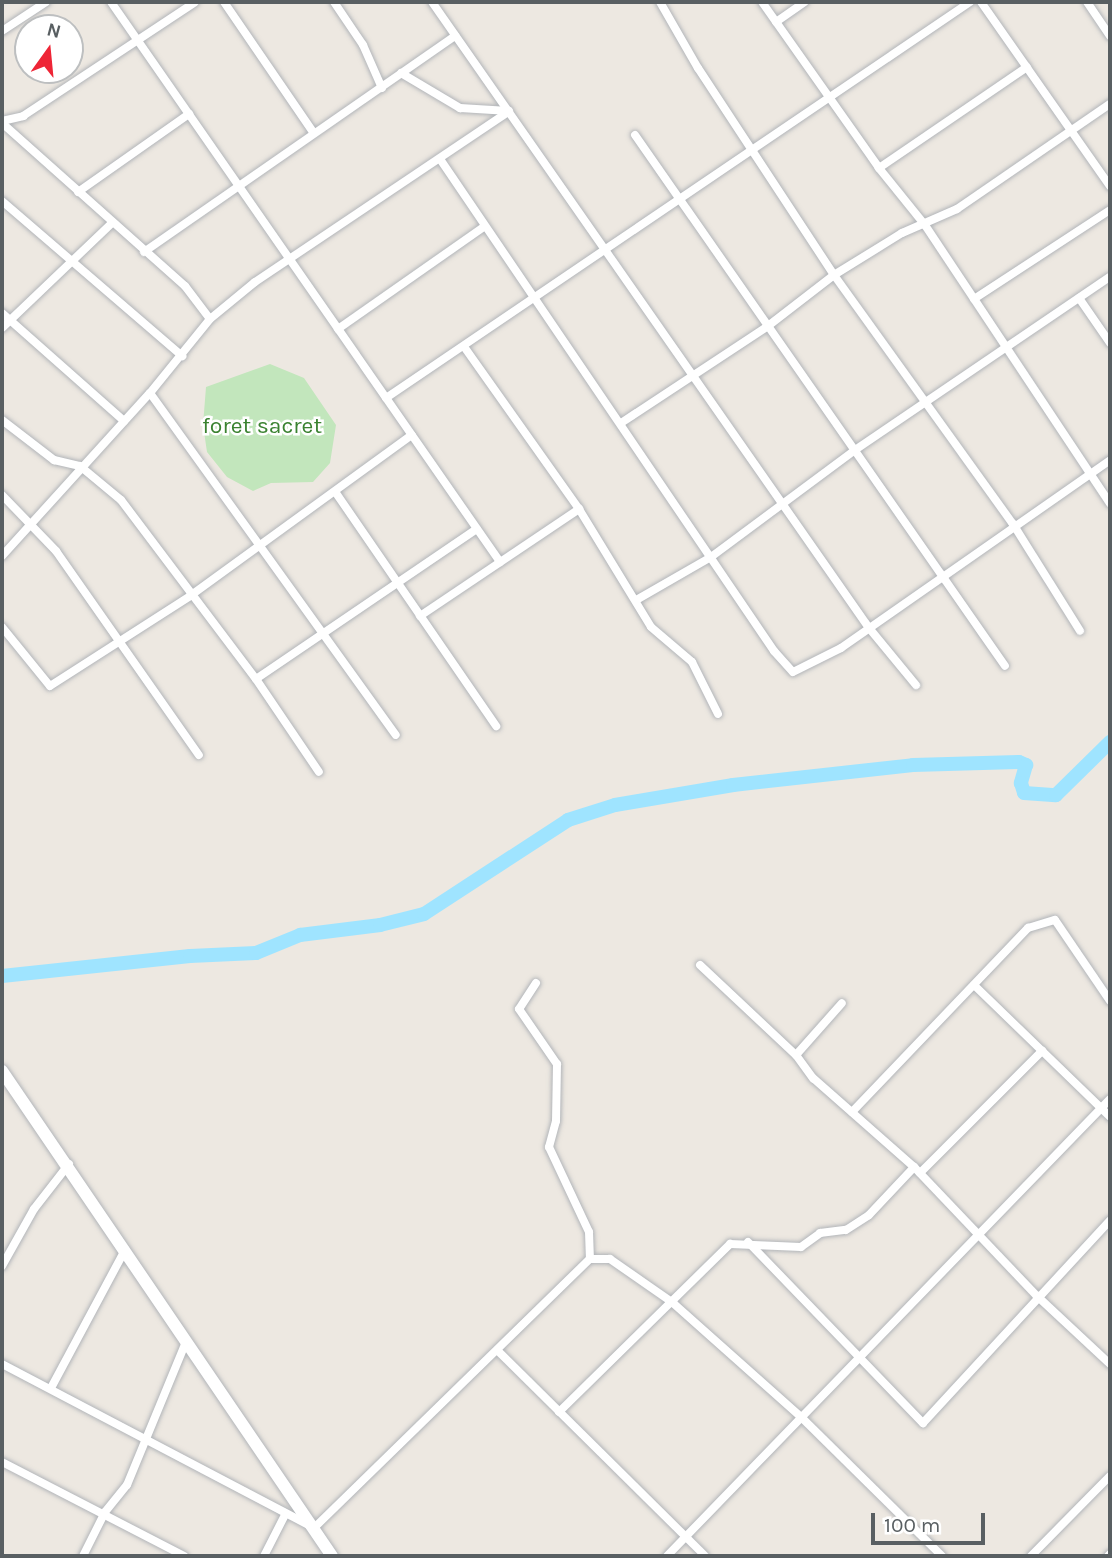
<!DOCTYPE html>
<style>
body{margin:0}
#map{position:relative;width:1112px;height:1558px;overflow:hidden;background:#ede8e1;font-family:Karla,sans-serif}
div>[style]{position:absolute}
.green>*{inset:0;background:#c2e6bc}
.river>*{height:14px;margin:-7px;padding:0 7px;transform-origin:7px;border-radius:7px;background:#9fe4ff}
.roads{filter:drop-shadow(0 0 2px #b2b5b9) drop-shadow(0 0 2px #b2b5b9)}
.minor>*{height:8px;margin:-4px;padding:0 4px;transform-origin:4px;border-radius:4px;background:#fff}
.secondary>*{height:12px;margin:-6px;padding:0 6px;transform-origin:6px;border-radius:6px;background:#fff}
span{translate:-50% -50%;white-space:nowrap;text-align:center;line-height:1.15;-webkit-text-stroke:5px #fff;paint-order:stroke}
.park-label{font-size:23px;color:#3a8230}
.frame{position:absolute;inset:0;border:4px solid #595f62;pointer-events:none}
.north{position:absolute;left:14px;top:14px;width:70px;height:70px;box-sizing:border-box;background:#fff;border:2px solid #bdbfc0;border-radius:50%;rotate:15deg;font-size:19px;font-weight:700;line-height:28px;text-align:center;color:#595f62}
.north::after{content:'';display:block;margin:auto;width:24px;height:32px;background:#ee2536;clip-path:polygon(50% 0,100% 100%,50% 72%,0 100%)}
.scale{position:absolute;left:871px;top:1513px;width:114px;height:32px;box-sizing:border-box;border:4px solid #595f62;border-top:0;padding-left:9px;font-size:21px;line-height:24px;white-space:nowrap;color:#595f62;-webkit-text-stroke:5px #fff;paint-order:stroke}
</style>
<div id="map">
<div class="green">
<div style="clip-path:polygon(270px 364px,304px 378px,336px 425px,330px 463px,313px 482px,271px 483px,253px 491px,227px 477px,207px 452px,203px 425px,206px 387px)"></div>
</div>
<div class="river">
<div style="left:2px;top:976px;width:189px;rotate:-6.1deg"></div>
<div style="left:190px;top:956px;width:66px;rotate:-2.6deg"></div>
<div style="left:256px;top:953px;width:48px;rotate:-22.2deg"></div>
<div style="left:300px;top:935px;width:81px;rotate:-7.1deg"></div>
<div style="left:380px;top:925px;width:45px;rotate:-14deg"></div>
<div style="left:424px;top:914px;width:172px;rotate:-33.1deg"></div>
<div style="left:568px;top:820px;width:49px;rotate:-17.7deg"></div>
<div style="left:615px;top:805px;width:120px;rotate:-9.6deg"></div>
<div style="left:733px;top:785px;width:181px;rotate:-6.3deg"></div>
<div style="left:913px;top:765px;width:106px;rotate:-1.6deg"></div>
<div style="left:1019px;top:762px;width:8px;rotate:23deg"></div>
<div style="left:1026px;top:765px;width:19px;rotate:106deg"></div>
<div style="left:1021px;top:783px;width:10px;rotate:73deg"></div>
<div style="left:1024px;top:793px;width:32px;rotate:4deg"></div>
<div style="left:1056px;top:795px;width:76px;rotate:-44.5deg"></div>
</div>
<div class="roads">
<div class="minor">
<div style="left:111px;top:2px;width:682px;rotate:55.21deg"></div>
<div style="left:224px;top:2px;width:158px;rotate:55.6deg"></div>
<div style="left:334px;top:2px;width:52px;rotate:56deg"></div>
<div style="left:363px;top:45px;width:47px;rotate:66.2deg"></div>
<div style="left:432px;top:2px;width:763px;rotate:55.08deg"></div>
<div style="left:869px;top:628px;width:74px;rotate:50.5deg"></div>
<div style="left:660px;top:2px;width:76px;rotate:60.1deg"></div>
<div style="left:698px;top:68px;width:248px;rotate:56.7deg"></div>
<div style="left:834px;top:275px;width:307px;rotate:54.3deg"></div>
<div style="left:1013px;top:524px;width:126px;rotate:57.9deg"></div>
<div style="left:762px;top:2px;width:203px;rotate:54.8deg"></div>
<div style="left:879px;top:168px;width:73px;rotate:51.1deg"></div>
<div style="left:925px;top:225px;width:334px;rotate:56.4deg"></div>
<div style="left:981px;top:2px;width:225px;rotate:55deg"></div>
<div style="left:1087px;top:2px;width:41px;rotate:55.9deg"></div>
<div style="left:776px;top:22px;width:35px;rotate:-35deg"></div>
<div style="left:2px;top:31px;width:53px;rotate:-33.4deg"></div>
<div style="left:401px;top:73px;width:69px;rotate:30.7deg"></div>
<div style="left:460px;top:108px;width:49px;rotate:3.5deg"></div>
<div style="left:2px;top:121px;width:22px;rotate:-13deg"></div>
<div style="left:23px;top:116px;width:206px;rotate:-33.5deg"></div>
<div style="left:2px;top:123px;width:245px;rotate:41.7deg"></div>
<div style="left:185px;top:286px;width:41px;rotate:52.9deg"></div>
<div style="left:635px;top:135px;width:647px;rotate:55.13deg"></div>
<div style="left:440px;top:159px;width:595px;rotate:55.83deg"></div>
<div style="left:774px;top:651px;width:28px;rotate:48deg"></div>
<div style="left:793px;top:672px;width:54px;rotate:-26.6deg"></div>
<div style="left:841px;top:648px;width:328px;rotate:-34.9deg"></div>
<div style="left:879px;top:168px;width:179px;rotate:-34.3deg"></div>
<div style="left:78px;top:192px;width:136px;rotate:-35.1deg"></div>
<div style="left:2px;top:201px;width:238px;rotate:40.7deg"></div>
<div style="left:144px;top:252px;width:379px;rotate:-34.8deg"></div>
<div style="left:1079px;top:298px;width:55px;rotate:55.4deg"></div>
<div style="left:974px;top:299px;width:163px;rotate:-33.2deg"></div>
<div style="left:2px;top:313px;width:163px;rotate:41.5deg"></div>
<div style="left:2px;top:328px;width:153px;rotate:-43.7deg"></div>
<div style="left:338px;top:329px;width:179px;rotate:-35deg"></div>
<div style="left:465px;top:348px;width:197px;rotate:54.7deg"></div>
<div style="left:579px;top:509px;width:138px;rotate:58.6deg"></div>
<div style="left:651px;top:627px;width:54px;rotate:40.5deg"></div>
<div style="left:692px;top:662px;width:58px;rotate:63.4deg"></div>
<div style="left:150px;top:393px;width:421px;rotate:54.3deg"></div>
<div style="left:386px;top:398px;width:706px;rotate:-34.14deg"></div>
<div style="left:2px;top:420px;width:66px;rotate:37.6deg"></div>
<div style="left:54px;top:460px;width:27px;rotate:13deg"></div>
<div style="left:80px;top:466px;width:53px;rotate:39.7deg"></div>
<div style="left:121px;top:500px;width:224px;rotate:53deg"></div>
<div style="left:256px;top:679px;width:112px;rotate:55.9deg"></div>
<div style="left:621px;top:423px;width:176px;rotate:-33.4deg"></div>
<div style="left:768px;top:326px;width:83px;rotate:-37.7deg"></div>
<div style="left:834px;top:275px;width:80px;rotate:-31.7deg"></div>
<div style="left:902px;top:233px;width:60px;rotate:-23.6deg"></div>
<div style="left:957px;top:209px;width:186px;rotate:-34.5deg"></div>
<div style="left:336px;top:493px;width:283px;rotate:55.5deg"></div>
<div style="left:2px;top:495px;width:78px;rotate:46deg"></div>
<div style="left:56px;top:551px;width:249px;rotate:55deg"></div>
<div style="left:2px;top:556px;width:220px;rotate:-47.8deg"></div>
<div style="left:150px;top:393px;width:95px;rotate:-51deg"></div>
<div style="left:210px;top:319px;width:58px;rotate:-39.4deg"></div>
<div style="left:255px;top:282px;width:306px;rotate:-33.9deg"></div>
<div style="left:638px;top:599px;width:84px;rotate:-29.9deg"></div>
<div style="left:711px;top:557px;width:179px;rotate:-36.6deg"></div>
<div style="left:855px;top:450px;width:308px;rotate:-34.2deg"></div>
<div style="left:420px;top:616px;width:192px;rotate:-33.9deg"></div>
<div style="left:2px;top:627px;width:76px;rotate:50.9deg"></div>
<div style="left:50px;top:686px;width:166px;rotate:-32.7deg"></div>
<div style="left:190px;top:596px;width:274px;rotate:-36deg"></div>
<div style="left:256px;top:679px;width:267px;rotate:-34.2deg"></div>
<div style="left:700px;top:965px;width:132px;rotate:43.2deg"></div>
<div style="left:796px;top:1055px;width:29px;rotate:54deg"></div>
<div style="left:813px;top:1078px;width:135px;rotate:41.4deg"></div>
<div style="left:914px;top:1167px;width:178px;rotate:46.4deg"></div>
<div style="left:1037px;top:1296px;width:100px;rotate:43deg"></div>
<div style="left:536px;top:983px;width:31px;rotate:123deg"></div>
<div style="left:519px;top:1009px;width:67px;rotate:55.4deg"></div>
<div style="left:557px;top:1064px;width:57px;rotate:91deg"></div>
<div style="left:556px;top:1121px;width:27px;rotate:105deg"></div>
<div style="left:549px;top:1147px;width:94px;rotate:64.8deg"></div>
<div style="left:589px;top:1232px;width:27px;rotate:88deg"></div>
<div style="left:974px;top:985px;width:190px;rotate:44.1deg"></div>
<div style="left:796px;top:1055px;width:69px;rotate:-48.5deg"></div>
<div style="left:852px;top:1112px;width:255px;rotate:-46.3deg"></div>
<div style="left:1028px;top:928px;width:28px;rotate:-17deg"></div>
<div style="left:1055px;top:920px;width:98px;rotate:55.8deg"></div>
<div style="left:920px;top:1173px;width:173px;rotate:-45deg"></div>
<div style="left:748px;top:1242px;width:252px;rotate:46deg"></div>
<div style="left:923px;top:1423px;width:276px;rotate:-47.3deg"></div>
<div style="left:2px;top:1266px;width:65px;rotate:-60.7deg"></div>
<div style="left:34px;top:1209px;width:57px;rotate:-52.1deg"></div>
<div style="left:498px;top:1351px;width:291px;rotate:44.7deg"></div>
<div style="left:2px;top:1364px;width:352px;rotate:27.7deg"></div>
<div style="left:314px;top:1528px;width:385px;rotate:-44.3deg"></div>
<div style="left:590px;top:1259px;width:20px"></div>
<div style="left:610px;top:1259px;width:77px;rotate:34.9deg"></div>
<div style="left:673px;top:1303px;width:173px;rotate:41.7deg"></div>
<div style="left:802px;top:1418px;width:197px;rotate:44.6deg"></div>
<div style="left:51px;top:1388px;width:157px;rotate:-61.8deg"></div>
<div style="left:559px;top:1412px;width:240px;rotate:-44.5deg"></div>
<div style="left:730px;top:1244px;width:71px;rotate:2.4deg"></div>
<div style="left:801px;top:1247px;width:24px;rotate:-36deg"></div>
<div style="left:820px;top:1233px;width:26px;rotate:-7deg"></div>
<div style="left:846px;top:1230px;width:27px;rotate:-33deg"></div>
<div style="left:869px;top:1215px;width:66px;rotate:-46.8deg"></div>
<div style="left:2px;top:1462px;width:205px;rotate:27.3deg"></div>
<div style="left:83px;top:1556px;width:49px;rotate:-63.4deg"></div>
<div style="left:105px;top:1512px;width:35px;rotate:-51deg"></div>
<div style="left:127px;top:1485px;width:155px;rotate:-67.6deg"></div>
<div style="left:264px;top:1556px;width:46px;rotate:-62.9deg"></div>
<div style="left:667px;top:1556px;width:636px;rotate:-45.89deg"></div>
<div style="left:1031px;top:1556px;width:112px;rotate:-45.4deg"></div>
<div style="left:1108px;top:1556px;width:3px;rotate:-45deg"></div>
</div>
<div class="secondary">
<div style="left:2px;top:1071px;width:587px;rotate:55.77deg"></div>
</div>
</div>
<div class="park-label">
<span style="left:262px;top:426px">foret sacret</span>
</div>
<div class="frame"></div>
<div class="north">N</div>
<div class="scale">100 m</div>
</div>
